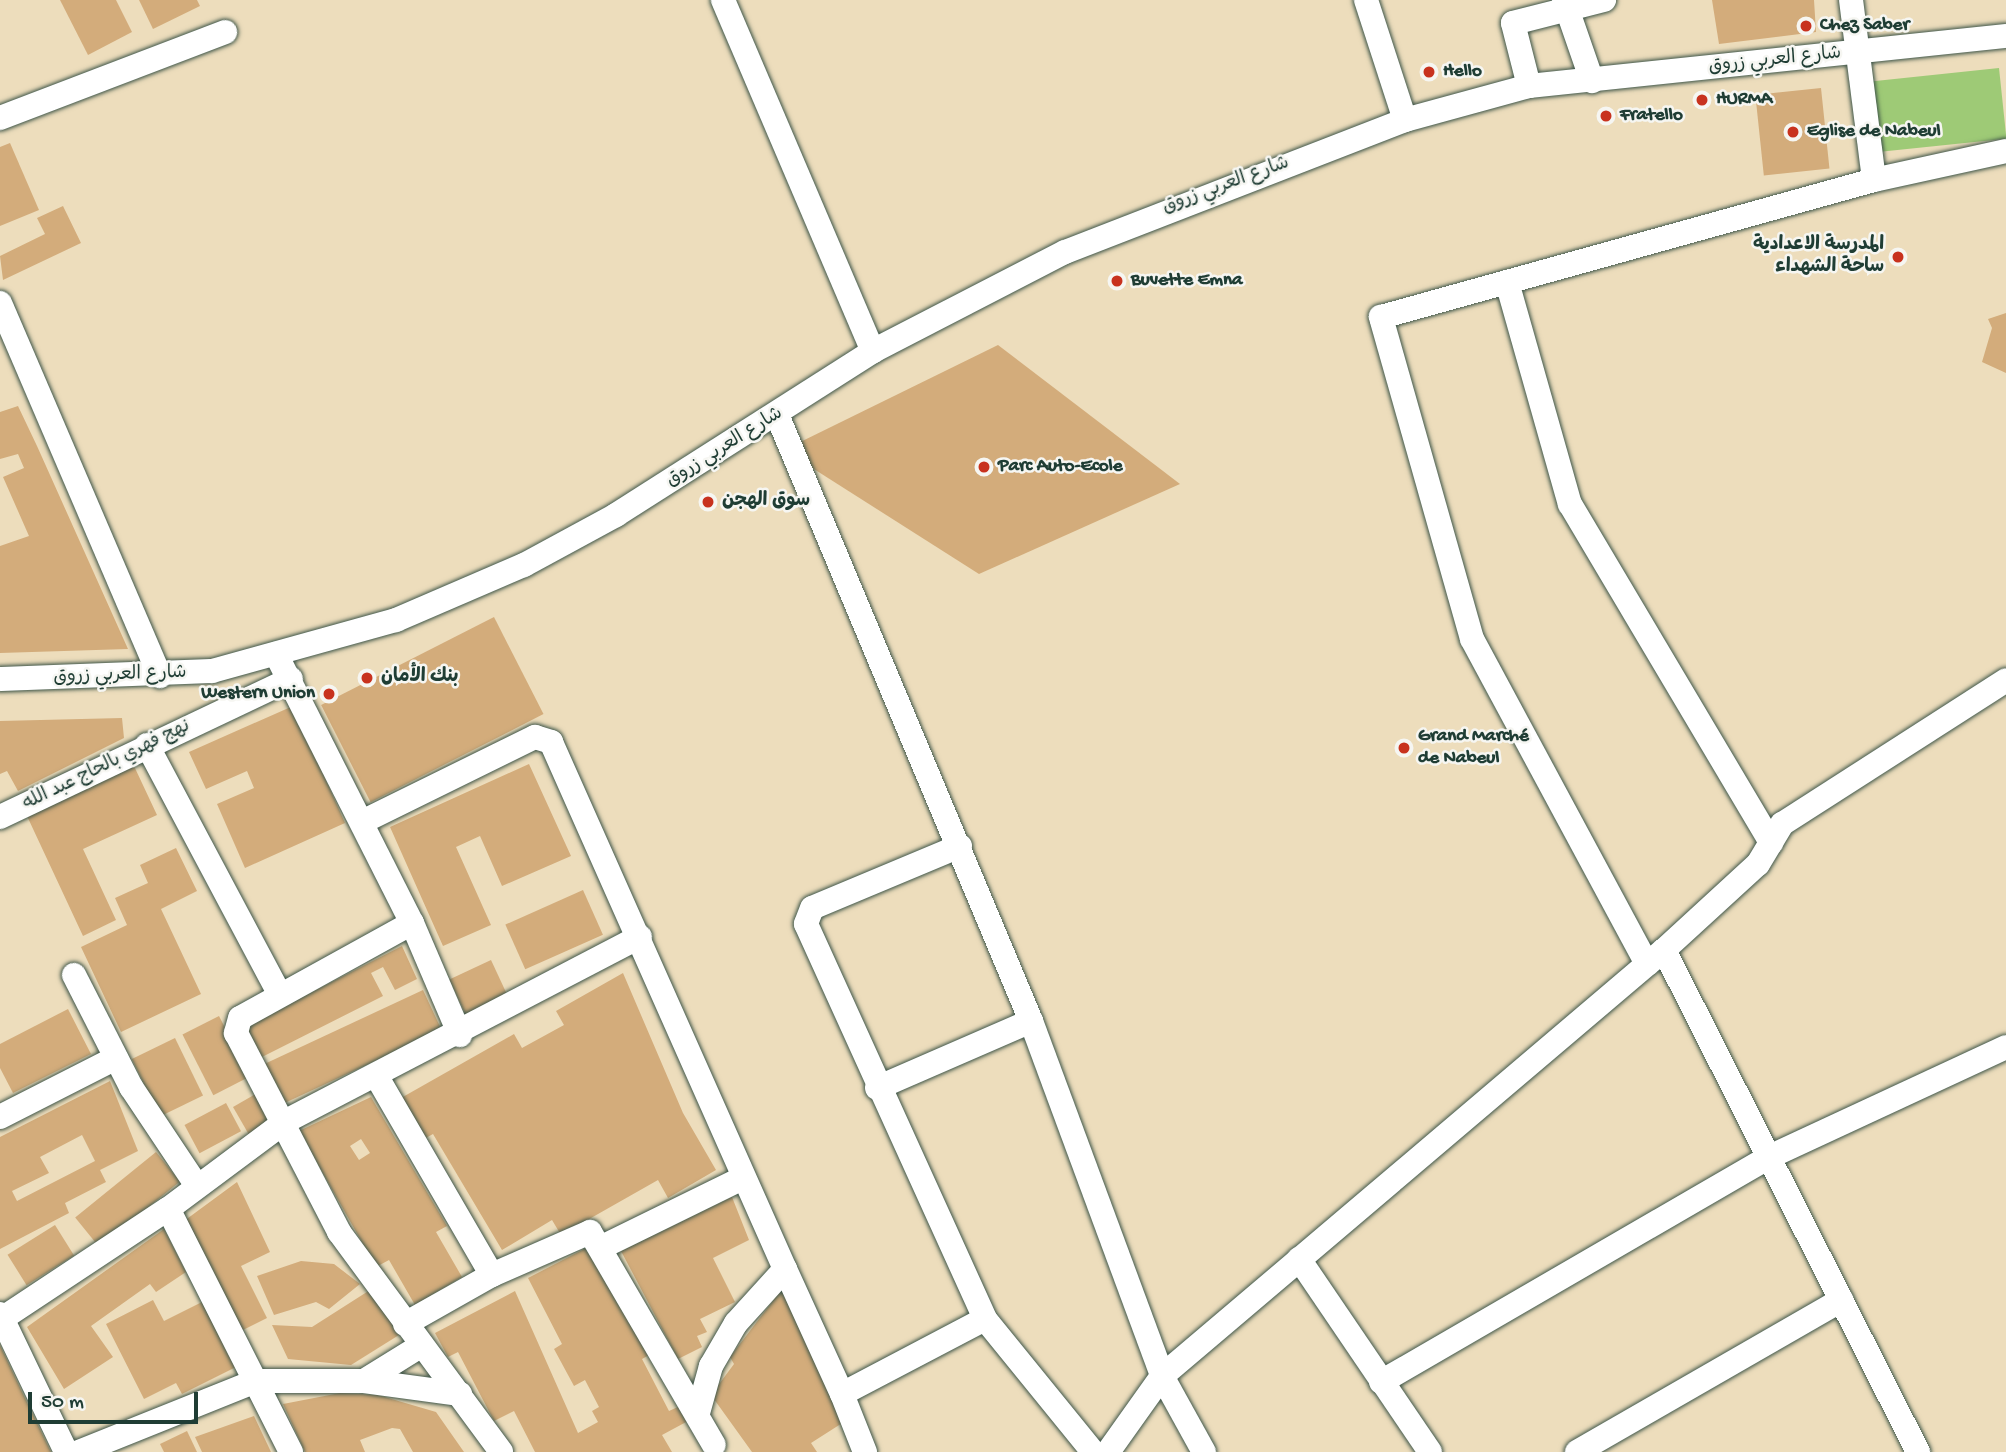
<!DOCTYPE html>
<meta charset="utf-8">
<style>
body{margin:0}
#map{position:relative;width:2006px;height:1452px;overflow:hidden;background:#edddbc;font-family:"Gochi Hand","Playpen Sans Arabic",sans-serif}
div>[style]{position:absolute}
.green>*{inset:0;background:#9eca76;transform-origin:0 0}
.building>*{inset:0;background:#d3ac7b;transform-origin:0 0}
.roads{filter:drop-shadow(0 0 2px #3e5548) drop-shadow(0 0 2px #3e5548)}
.minor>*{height:24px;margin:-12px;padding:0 12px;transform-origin:12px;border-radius:12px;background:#fff}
.dots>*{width:19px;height:19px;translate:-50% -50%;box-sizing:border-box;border:4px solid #f6f6f2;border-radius:50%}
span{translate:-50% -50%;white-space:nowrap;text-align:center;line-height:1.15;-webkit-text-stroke:5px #f6f6f2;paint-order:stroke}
.poi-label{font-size:19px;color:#1f3d34;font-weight:700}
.left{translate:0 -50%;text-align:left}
.right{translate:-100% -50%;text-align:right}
.street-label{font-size:19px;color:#1f3d34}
.scale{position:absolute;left:28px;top:1392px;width:170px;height:32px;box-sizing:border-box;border:4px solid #1f3d34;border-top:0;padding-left:9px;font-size:21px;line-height:24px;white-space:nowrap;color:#1f3d34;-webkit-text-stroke:5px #f6f6f2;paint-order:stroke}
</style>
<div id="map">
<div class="green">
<div style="left:1999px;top:68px;width:71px;height:129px;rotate:84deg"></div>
</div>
<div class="building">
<div style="clip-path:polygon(60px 0,116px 0,132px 32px,88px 55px)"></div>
<div style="clip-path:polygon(139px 0,197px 0,200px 6px,153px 29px)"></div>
<div style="clip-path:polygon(1712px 0,1814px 0,1816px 32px,1719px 44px)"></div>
<div style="left:1821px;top:88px;width:81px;height:66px;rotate:84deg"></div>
<div style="clip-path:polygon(10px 143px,39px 210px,0 226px,0 147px)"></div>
<div style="clip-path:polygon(63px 206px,81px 243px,3px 280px,0 256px,45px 234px,37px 218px)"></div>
<div style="clip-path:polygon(2006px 313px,2006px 373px,1982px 362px,1992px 328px,1988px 319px)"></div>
<div style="clip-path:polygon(998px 345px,1180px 484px,979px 574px,784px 450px)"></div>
<div style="clip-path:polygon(18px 406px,37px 446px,128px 649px,0 653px,0 546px,29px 536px,3px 477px,24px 468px,18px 454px,0 459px,0 412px)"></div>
<div style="left:494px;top:617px;width:109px;height:194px;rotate:63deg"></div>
<div style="clip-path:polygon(293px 706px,345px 823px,245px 868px,217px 804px,254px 788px,247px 771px,206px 789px,189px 752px)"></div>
<div style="clip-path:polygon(122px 718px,124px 738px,18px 791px,7px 771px,0 774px,0 721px)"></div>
<div style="clip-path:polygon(529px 764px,571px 856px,502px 886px,480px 836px,456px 847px,491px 925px,443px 946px,390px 827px)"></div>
<div style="clip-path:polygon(134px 766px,157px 815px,83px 849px,116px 920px,83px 936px,27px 816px)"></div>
<div style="clip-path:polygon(176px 848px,197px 891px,161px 909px,201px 994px,121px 1032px,81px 947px,127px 925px,115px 898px,148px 883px,140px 865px)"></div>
<div style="left:583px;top:890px;width:49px;height:85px;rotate:66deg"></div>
<div style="clip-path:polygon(402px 946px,417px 979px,395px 990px,383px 967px,371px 973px,383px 996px,260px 1058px,244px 1027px)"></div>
<div style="left:491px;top:960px;width:38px;height:46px;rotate:65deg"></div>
<div style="clip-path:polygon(623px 973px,683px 1113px,716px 1170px,668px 1198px,658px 1180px,561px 1235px,552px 1220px,502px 1250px,433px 1134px,424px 1139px,401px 1098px,514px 1034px,522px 1048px,564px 1025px,556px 1011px)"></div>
<div style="left:423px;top:990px;width:44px;height:175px;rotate:65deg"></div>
<div style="clip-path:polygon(68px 1009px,91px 1054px,13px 1093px,0 1068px,0 1044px)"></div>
<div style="left:219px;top:1016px;width:68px;height:41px;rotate:63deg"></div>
<div style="left:175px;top:1038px;width:64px;height:48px;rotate:64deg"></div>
<div style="clip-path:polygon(evenodd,110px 1081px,138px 1151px,100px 1170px,106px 1182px,65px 1203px,69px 1213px,0 1249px,0 1137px,110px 1081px,82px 1135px,95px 1161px,17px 1201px,12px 1191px,49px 1173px,40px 1157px,82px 1135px)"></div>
<div style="left:259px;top:1092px;width:32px;height:30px;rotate:60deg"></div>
<div style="clip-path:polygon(evenodd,371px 1097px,447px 1226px,436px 1232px,462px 1277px,415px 1305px,389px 1260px,376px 1267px,299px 1131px,371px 1097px,361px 1139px,370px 1153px,359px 1160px,350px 1146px,361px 1139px)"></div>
<div style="left:226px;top:1103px;width:32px;height:47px;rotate:62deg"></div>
<div style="left:156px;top:1152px;width:38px;height:104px;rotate:51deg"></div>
<div style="clip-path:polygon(237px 1182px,270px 1252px,241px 1266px,267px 1318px,239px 1332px,184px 1221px)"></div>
<div style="clip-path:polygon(732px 1197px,749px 1240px,713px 1258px,735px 1302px,700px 1319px,707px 1332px,697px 1336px,702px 1347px,678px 1359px,621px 1251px)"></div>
<div style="left:55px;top:1225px;width:36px;height:56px;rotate:58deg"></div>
<div style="clip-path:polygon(164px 1229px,186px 1272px,156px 1292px,150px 1284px,91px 1326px,113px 1357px,64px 1389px,27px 1327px)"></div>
<div style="clip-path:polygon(590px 1246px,651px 1354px,642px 1359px,669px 1411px,680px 1406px,688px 1421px,662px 1435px,672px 1452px,535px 1452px,514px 1411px,494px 1421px,458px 1352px,448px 1357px,435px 1333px,515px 1291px,578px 1433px,598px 1422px,592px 1411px,599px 1407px,585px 1380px,574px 1386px,554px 1349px,562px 1344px,528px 1278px)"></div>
<div style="clip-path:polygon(301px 1261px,334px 1264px,360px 1284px,329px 1309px,316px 1302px,274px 1315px,257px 1276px)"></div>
<div style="clip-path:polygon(782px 1289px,847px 1420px,811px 1443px,817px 1452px,752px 1452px,711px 1395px,734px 1364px,730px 1357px)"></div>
<div style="clip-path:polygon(370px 1290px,399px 1335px,351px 1365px,288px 1359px,272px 1325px,312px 1327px)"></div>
<div style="clip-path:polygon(153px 1300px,164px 1321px,202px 1302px,236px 1367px,182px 1394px,176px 1383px,144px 1399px,106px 1324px)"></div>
<div style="clip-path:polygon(0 1345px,23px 1394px,51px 1452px,0 1452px)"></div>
<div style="clip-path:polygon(340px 1393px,378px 1395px,436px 1412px,464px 1452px,413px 1452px,400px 1429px,392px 1428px,360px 1440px,365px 1452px,305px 1452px,283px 1404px)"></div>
<div style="clip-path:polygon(254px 1416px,271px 1452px,202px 1452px,195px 1437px)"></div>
<div style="clip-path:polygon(187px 1431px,197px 1452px,164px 1452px,160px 1444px)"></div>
</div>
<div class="roads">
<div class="minor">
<div style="left:723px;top:0;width:382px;rotate:66.9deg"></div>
<div style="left:1366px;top:0;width:126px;rotate:72deg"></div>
<div style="left:1564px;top:0;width:86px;rotate:70.9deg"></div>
<div style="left:1851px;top:0;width:181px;rotate:82.7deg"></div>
<div style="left:1529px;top:86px;width:65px;rotate:-104.3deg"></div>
<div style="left:1513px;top:23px;width:94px;rotate:-14.2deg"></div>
<div style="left:0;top:118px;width:241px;rotate:-20.9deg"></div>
<div style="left:1507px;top:282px;width:231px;rotate:74.2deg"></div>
<div style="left:1570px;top:504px;width:394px;rotate:59.3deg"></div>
<div style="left:0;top:303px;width:406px;rotate:66.8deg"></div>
<div style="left:778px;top:417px;width:655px;rotate:67.27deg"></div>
<div style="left:1031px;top:1021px;width:378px;rotate:69.7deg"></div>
<div style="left:1162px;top:1376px;width:87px;rotate:61.1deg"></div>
<div style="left:276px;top:654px;width:301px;rotate:63.2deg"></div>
<div style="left:412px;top:923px;width:122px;rotate:66.8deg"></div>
<div style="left:0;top:679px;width:212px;rotate:-2.2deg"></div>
<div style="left:212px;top:671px;width:191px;rotate:-15.5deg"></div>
<div style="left:396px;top:620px;width:139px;rotate:-23.3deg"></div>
<div style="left:524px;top:565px;width:105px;rotate:-28.5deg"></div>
<div style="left:616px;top:515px;width:305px;rotate:-32.5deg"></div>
<div style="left:873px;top:351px;width:216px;rotate:-27.3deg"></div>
<div style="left:1065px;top:252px;width:365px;rotate:-21.2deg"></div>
<div style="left:1405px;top:120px;width:129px;rotate:-15.3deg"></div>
<div style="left:1529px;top:86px;width:480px;rotate:-6deg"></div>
<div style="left:147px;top:745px;width:283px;rotate:62deg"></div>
<div style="left:0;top:817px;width:322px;rotate:-25.4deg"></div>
<div style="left:362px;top:822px;width:193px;rotate:-26.2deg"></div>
<div style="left:535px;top:737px;width:17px;rotate:17deg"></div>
<div style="left:551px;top:742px;width:577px;rotate:66.06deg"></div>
<div style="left:785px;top:1269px;width:73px;rotate:132.2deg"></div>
<div style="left:736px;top:1323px;width:50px;rotate:120.2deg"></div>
<div style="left:711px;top:1366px;width:49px;rotate:105.5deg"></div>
<div style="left:960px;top:846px;width:160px;rotate:157.3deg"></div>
<div style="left:812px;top:908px;width:17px;rotate:111deg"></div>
<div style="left:806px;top:924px;width:434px;rotate:65.6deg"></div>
<div style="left:985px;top:1319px;width:171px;rotate:50.9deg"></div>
<div style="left:412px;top:923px;width:196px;rotate:151.1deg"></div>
<div style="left:240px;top:1018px;width:16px;rotate:105deg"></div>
<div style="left:236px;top:1033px;width:224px;rotate:62.6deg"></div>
<div style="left:339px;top:1232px;width:273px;rotate:53.6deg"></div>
<div style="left:1664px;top:950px;width:563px;rotate:63.16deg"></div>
<div style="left:1647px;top:964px;width:369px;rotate:-118.3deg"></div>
<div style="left:1472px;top:639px;width:335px;rotate:-105.8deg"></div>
<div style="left:1381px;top:317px;width:512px;rotate:-15.53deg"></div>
<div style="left:1874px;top:180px;width:135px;rotate:-12.4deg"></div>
<div style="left:74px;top:975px;width:126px;rotate:63deg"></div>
<div style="left:131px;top:1087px;width:115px;rotate:56.3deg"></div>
<div style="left:377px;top:1077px;width:229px;rotate:59.9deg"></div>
<div style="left:877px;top:1088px;width:168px;rotate:-23.5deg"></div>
<div style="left:0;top:1117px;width:130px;rotate:-27deg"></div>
<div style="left:604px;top:1246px;width:155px;rotate:-26.1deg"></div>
<div style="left:1299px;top:1259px;width:233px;rotate:55.8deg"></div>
<div style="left:785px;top:1269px;width:137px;rotate:65.5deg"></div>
<div style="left:0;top:1314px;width:153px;rotate:64.4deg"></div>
<div style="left:0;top:1320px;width:201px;rotate:-33.5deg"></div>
<div style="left:405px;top:1324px;width:100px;rotate:-29.4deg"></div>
<div style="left:492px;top:1275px;width:107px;rotate:-23.7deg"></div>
<div style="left:590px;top:1232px;width:246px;rotate:59.8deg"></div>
<div style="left:364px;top:1381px;width:68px;rotate:-31.8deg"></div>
<div style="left:1381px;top:1382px;width:449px;rotate:-30.1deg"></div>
<div style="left:1769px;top:1157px;width:261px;rotate:-24.9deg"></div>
<div style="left:79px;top:1452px;width:191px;rotate:-21.9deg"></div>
<div style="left:256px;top:1381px;width:108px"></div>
<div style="left:364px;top:1381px;width:97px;rotate:7.7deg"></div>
<div style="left:291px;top:1452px;width:272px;rotate:-116.8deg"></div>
<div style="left:168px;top:1209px;width:147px;rotate:-36.7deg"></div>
<div style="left:286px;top:1121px;width:399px;rotate:-27.5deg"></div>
<div style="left:865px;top:1452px;width:62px;rotate:-111.6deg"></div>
<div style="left:842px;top:1394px;width:161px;rotate:-27.7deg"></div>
<div style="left:1108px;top:1452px;width:93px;rotate:-54.6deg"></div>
<div style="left:1162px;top:1376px;width:658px;rotate:-40.32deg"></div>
<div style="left:1664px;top:950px;width:127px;rotate:-42.5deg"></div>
<div style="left:1758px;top:864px;width:47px;rotate:-59deg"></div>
<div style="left:1782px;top:824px;width:266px;rotate:-32.7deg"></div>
<div style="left:1577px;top:1452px;width:305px;rotate:-29.9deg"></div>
</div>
</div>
<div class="dots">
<div style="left:1806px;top:26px;background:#c8321e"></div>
<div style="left:1429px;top:72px;background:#c8321e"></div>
<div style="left:1702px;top:100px;background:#c8321e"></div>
<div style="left:1606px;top:116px;background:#c8321e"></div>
<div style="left:1793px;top:132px;background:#c8321e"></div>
<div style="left:1898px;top:257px;background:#c8321e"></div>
<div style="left:1117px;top:281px;background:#c8321e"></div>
<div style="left:984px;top:467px;background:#c8321e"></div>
<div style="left:708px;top:502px;background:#c8321e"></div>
<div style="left:367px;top:678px;background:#c8321e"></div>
<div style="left:329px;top:694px;background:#c8321e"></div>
<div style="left:1404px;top:748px;background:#c8321e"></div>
</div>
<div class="poi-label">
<span class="left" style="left:1820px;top:26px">Chez Saber</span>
<span class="left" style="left:1443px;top:72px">Hello</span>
<span class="left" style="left:1716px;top:100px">HURMA</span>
<span class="left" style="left:1620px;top:116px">Fratello</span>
<span class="left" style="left:1807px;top:132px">Eglise de Nabeul</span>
<span class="right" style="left:1884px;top:257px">المدرسة الاعدادية<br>ساحة الشهداء</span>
<span class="left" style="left:1131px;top:281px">Buvette Emna</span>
<span class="left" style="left:998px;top:467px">Parc Auto-Ecole</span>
<span class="left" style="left:722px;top:502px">سوق الهجن</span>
<span class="left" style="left:381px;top:678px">بنك الأمان</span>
<span class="right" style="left:315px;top:694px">Western Union</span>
<span class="left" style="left:1418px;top:748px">Grand Marché<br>de Nabeul</span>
</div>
<div class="street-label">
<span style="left:1775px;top:61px;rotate:-6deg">شارع العربي زروق</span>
<span style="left:1226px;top:186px;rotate:-20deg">شارع العربي زروق</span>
<span style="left:725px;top:448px;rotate:-32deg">شارع العربي زروق</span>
<span style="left:120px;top:676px;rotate:-2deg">شارع العربي زروق</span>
<span style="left:107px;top:766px;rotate:-26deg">نهج فهري بالحاج عبد الله</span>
</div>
<div class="scale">50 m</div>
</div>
